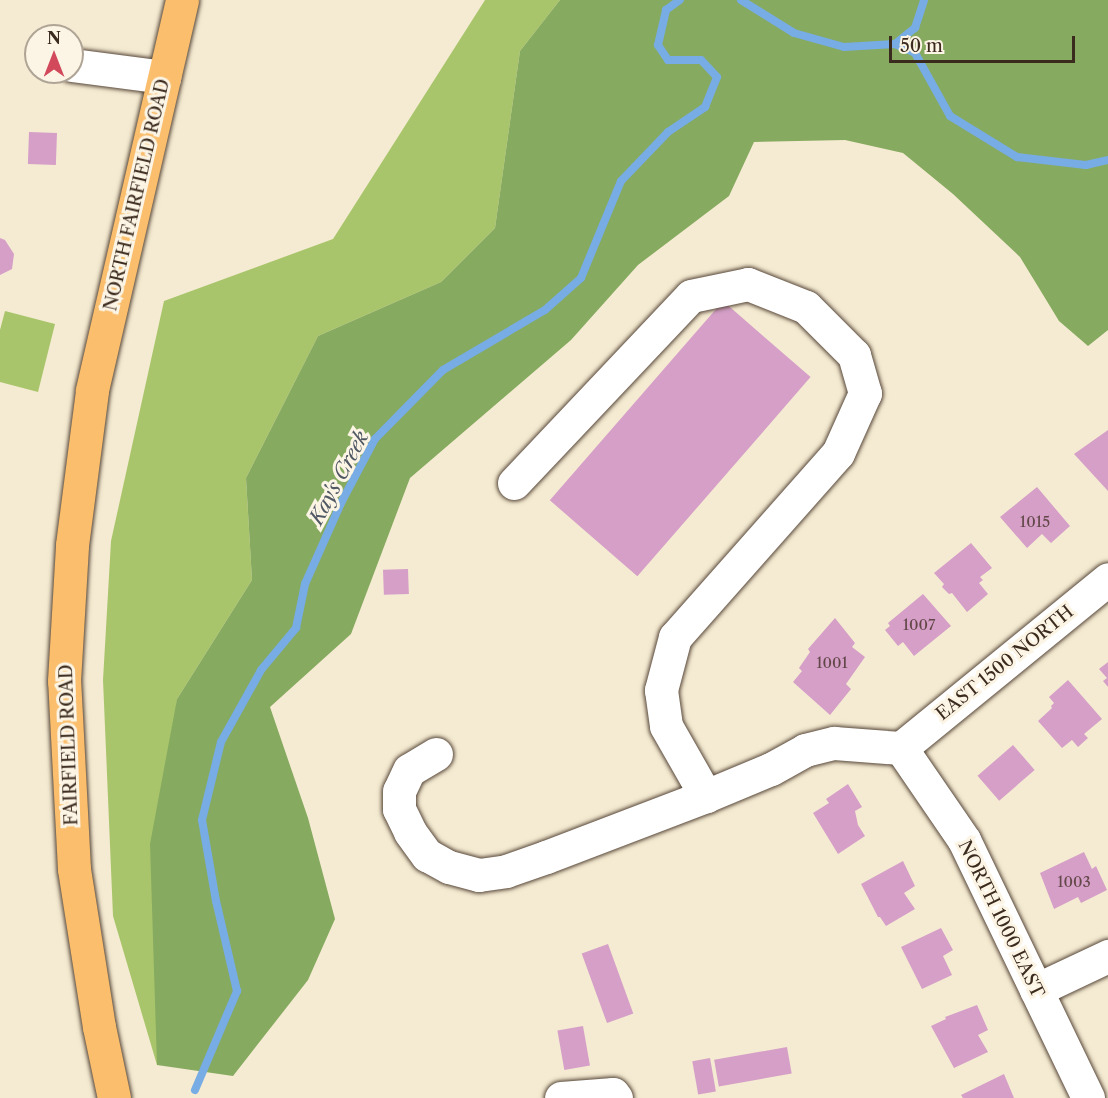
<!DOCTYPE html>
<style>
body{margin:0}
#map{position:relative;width:1108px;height:1098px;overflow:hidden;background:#f5ebd2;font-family:"Libre Caslon Text",serif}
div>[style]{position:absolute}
.green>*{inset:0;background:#a9c56b}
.forest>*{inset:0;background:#86aa5f}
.stream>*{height:8px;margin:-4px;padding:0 4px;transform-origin:4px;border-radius:4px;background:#78ace5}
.building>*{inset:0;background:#d59fc8;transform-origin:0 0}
.roads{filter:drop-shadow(0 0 2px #574739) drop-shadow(0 0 2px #574739)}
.minor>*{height:33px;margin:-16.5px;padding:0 16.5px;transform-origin:16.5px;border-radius:16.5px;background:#fff}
.major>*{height:33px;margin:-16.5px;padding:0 16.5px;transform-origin:16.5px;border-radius:16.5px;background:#fabe6d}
span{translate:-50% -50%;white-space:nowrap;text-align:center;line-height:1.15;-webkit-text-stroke:6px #fcf5e5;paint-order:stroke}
.number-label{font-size:15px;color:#624748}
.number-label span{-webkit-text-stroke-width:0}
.street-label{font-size:18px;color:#3b2a1e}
.water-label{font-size:20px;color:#505864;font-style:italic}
.north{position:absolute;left:24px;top:24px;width:60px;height:60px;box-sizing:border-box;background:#fcf5e5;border:2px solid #afa495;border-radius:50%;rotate:0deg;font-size:16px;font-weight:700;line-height:24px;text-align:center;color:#3b2a1e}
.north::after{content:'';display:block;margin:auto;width:21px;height:27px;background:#d1495b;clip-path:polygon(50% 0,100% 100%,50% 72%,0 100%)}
.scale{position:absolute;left:889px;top:36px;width:186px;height:27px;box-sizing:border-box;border:3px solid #3b2a1e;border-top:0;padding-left:8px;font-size:18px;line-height:21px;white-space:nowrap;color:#3b2a1e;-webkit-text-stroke:4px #fcf5e5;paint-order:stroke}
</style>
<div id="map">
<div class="green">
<div style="clip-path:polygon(485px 0,560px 0,520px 51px,495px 228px,441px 282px,318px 336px,246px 478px,252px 580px,177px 699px,157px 1065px,113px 916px,103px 680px,111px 541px,164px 301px,333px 239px)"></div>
<div style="clip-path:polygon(5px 311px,55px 324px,38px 392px,0 382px,0 330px)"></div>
</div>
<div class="forest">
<div style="clip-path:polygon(560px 0,1108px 0,1108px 330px,1088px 346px,1059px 321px,1020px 257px,953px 194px,903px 153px,845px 140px,754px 142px,729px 196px,638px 265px,571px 340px,410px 478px,351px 634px,270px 707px,308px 818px,335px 919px,308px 980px,233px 1076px,157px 1065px,150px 844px,177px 699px,252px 580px,246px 478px,318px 336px,441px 282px,495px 228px,520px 51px)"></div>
</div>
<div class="stream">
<div style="left:741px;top:0;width:62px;rotate:31.9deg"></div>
<div style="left:794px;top:33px;width:52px;rotate:15.6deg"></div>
<div style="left:844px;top:47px;width:51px;rotate:-3.4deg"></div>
<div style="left:895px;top:44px;width:22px;rotate:24deg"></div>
<div style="left:915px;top:53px;width:72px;rotate:60.9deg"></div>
<div style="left:950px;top:116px;width:79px;rotate:31.5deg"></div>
<div style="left:1017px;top:157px;width:69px;rotate:6.6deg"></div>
<div style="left:1086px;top:165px;width:23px;rotate:-13deg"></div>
<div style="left:895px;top:44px;width:26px;rotate:-39deg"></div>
<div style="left:915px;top:28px;width:29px;rotate:-72deg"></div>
<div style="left:195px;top:1090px;width:108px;rotate:-67deg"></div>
<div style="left:237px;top:991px;width:92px;rotate:-103.1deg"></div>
<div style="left:216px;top:901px;width:82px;rotate:-99.8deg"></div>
<div style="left:202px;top:820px;width:80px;rotate:-76.3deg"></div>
<div style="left:221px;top:742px;width:82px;rotate:-60.9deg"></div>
<div style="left:261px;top:670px;width:55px;rotate:-50.2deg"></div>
<div style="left:296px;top:628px;width:45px;rotate:-78.4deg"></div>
<div style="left:305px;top:584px;width:91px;rotate:-66deg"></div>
<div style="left:342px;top:501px;width:70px;rotate:-62deg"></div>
<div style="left:375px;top:439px;width:97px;rotate:-45.4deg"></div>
<div style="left:443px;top:370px;width:118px;rotate:-30.5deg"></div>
<div style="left:545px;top:310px;width:48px;rotate:-41.6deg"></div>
<div style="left:581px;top:278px;width:105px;rotate:-67.6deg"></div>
<div style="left:621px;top:181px;width:68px;rotate:-46.2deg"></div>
<div style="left:668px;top:132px;width:45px;rotate:-34deg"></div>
<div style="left:705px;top:107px;width:32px;rotate:-68deg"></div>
<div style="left:717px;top:77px;width:23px;rotate:-133deg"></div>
<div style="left:701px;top:60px;width:33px;rotate:180deg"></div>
<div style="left:668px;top:60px;width:18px;rotate:-124deg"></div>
<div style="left:658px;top:45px;width:36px;rotate:-77deg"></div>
<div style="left:666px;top:10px;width:17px;rotate:-36deg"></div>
</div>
<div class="building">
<div style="left:29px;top:132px;width:28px;height:32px;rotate:2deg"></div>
<div style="clip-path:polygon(0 238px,5px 240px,14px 254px,12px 269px,0 275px)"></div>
<div style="left:723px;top:301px;width:116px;height:264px;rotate:41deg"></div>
<div style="clip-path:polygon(1108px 430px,1108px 491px,1074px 454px)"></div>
<div style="clip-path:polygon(1037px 487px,1070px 526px,1051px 543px,1042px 534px,1027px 548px,1000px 517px)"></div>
<div style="clip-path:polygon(971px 543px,992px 568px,980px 577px,983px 580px,979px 583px,988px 594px,967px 612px,952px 593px,949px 594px,942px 587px,944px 584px,934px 573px)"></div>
<div style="left:408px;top:569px;width:25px;height:25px;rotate:88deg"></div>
<div style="clip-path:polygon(923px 594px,951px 626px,914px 656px,903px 642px,898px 646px,885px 630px,890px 626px,888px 623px)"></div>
<div style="clip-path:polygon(835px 618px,855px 643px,852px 647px,865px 657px,846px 684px,851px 689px,830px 715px,793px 682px,802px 671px,799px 668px,810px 652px,808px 649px)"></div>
<div style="clip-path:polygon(1108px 662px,1108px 687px,1103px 681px,1107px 678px,1099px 669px)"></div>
<div style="clip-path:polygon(1068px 680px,1102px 719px,1084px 734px,1088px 738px,1078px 747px,1072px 740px,1062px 748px,1038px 721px,1052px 708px,1051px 706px,1054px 703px,1049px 697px)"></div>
<div style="left:1013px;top:745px;width:33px;height:47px;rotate:49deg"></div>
<div style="clip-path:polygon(848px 784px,862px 807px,855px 811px,858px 825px,865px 836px,838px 854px,813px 813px,829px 803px,826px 799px)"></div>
<div style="clip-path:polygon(1084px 852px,1092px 869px,1096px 866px,1107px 890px,1081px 903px,1078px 897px,1054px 909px,1040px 873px)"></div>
<div style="clip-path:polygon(903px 861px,915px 886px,904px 893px,915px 909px,886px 926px,880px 917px,878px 917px,861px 884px)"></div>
<div style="clip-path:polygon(941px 928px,953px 950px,943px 956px,952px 975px,922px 989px,901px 947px)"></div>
<div style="left:608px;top:944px;width:74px;height:28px;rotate:70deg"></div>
<div style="clip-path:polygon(977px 1005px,988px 1030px,978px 1035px,988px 1052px,954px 1068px,931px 1026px,946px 1019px,945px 1017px)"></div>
<div style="left:583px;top:1026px;width:40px;height:26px;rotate:80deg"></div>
<div style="left:787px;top:1047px;width:27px;height:74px;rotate:80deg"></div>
<div style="left:710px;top:1058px;width:34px;height:18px;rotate:80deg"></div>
<div style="clip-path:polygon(1004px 1074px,1014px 1098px,963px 1098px,961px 1095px)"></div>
</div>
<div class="roads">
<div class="minor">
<div style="left:72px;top:65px;width:93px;rotate:7.4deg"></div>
<div style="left:514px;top:483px;width:257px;rotate:-46.6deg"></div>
<div style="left:691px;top:296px;width:58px;rotate:-11.9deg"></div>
<div style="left:748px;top:284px;width:62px;rotate:21.6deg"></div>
<div style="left:806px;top:307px;width:68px;rotate:45deg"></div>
<div style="left:854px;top:355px;width:40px;rotate:74deg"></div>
<div style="left:865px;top:393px;width:66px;rotate:114.2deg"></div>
<div style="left:838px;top:453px;width:246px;rotate:131.5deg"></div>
<div style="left:675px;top:637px;width:55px;rotate:104.8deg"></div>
<div style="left:661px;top:690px;width:36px;rotate:82deg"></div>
<div style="left:666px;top:726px;width:81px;rotate:60.3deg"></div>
<div style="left:901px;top:748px;width:112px;rotate:55.6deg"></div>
<div style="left:964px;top:840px;width:286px;rotate:64.3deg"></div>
<div style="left:901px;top:748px;width:267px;rotate:-39.2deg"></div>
<div style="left:436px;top:754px;width:31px;rotate:149deg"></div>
<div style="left:409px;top:770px;width:23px;rotate:115deg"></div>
<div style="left:399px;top:791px;width:18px;rotate:90deg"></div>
<div style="left:399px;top:809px;width:25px;rotate:64deg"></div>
<div style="left:410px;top:832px;width:29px;rotate:54deg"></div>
<div style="left:427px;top:855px;width:25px;rotate:29deg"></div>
<div style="left:449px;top:867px;width:31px;rotate:15deg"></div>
<div style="left:479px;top:875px;width:27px;rotate:-8deg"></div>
<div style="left:506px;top:871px;width:42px;rotate:-19.3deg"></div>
<div style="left:546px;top:857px;width:171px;rotate:-20.9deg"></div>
<div style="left:706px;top:796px;width:70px;rotate:-22.6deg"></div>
<div style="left:771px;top:769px;width:39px;rotate:-29deg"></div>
<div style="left:805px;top:750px;width:30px;rotate:-14deg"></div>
<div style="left:834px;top:743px;width:67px;rotate:4.3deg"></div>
<div style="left:1036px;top:990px;width:80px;rotate:-25.3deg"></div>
<div style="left:561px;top:1098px;width:52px;rotate:-4.4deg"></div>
<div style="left:613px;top:1094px;width:5px;rotate:53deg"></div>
</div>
<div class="major">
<div style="left:114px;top:1098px;width:73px;rotate:-101.9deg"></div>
<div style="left:99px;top:1027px;width:160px;rotate:-99deg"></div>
<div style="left:74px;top:869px;width:188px;rotate:-93deg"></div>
<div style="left:64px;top:681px;width:136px;rotate:-86.6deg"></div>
<div style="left:72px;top:545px;width:156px;rotate:-82.6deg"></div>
<div style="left:92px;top:390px;width:400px;rotate:-77deg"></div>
</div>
</div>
<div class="number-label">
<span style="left:1035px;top:522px">1015</span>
<span style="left:919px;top:625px">1007</span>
<span style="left:832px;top:663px">1001</span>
<span style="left:1074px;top:882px">1003</span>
</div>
<div class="street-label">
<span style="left:137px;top:195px;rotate:-77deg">NORTH FAIRFIELD ROAD</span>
<span style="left:1005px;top:663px;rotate:-39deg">EAST 1500 NORTH</span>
<span style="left:69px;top:745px;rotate:-92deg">FAIRFIELD ROAD</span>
<span style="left:1001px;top:919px;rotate:64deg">NORTH 1000 EAST</span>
</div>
<div class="water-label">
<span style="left:339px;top:478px;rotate:-62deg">Kay's Creek</span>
</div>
<div class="north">N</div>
<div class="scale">50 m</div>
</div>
